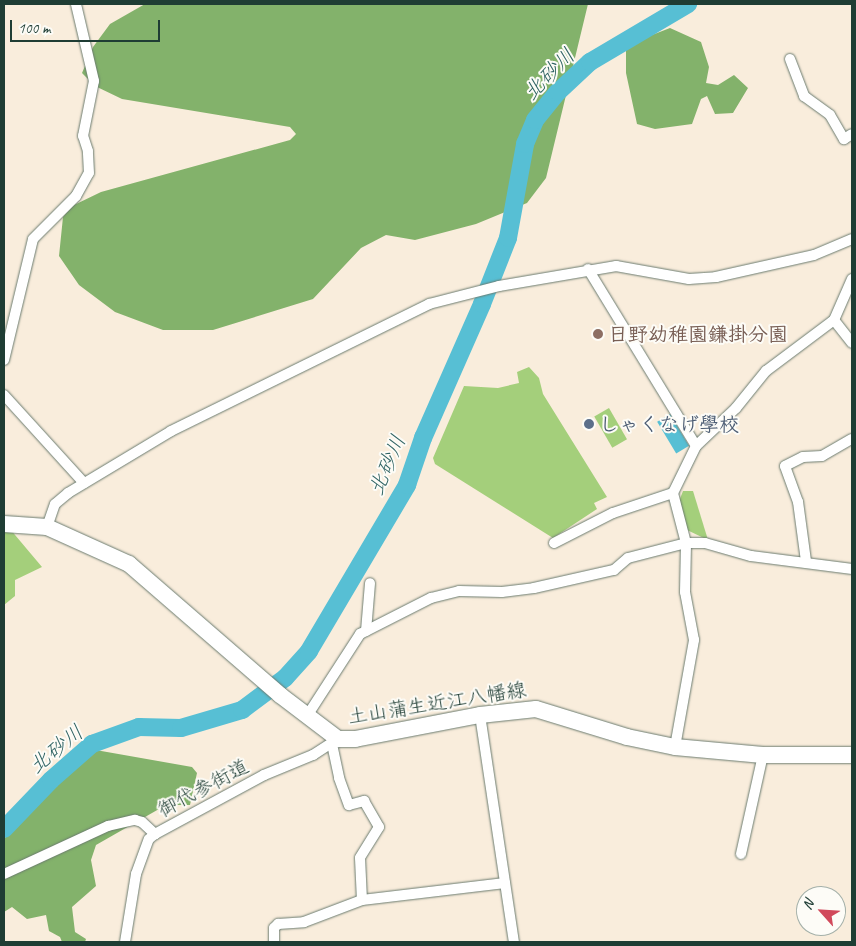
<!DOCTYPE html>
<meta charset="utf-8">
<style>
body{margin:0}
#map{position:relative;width:856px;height:946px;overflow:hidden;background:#f9eddc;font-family:Caveat,"Klee One",sans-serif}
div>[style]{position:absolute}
.green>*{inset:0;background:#a4cf7b;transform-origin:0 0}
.forest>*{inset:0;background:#83b26b}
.water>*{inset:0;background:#57bfd4;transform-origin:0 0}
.river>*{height:18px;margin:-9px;padding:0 9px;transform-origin:9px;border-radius:9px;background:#57bfd4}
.roads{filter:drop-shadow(0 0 1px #6b7b6f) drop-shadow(0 0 1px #6b7b6f)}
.minor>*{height:10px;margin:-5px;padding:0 5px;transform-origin:5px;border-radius:5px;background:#fff}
.primary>*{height:16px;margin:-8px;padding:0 8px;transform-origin:8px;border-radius:8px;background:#fff}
.dots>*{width:14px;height:14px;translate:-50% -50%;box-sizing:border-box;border:2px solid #fdfcf7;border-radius:50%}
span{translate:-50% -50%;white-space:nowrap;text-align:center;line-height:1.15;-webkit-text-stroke:4px #fdfcf7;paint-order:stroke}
.education-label{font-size:20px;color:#785e54;font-weight:700}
.left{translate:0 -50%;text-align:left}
.service-label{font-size:20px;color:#4e5e75;font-weight:700}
.street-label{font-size:20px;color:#1f3d34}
.water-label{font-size:21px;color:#306464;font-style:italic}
.frame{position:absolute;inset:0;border:5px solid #1f3d34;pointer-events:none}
.north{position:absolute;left:796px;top:886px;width:50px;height:50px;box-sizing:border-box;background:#fdfcf7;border:1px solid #a4b0a9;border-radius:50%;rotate:296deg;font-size:14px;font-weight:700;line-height:20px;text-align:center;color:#1f3d34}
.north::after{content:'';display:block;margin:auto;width:18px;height:22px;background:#d1495b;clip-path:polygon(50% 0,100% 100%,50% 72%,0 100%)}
.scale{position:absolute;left:10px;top:20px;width:150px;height:22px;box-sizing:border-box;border:2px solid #1f3d34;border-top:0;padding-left:6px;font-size:15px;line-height:18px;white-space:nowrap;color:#1f3d34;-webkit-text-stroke:4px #fdfcf7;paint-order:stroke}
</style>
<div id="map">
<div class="green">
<div style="clip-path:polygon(529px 367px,539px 378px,543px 394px,607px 497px,594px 503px,597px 509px,553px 538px,435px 464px,433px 458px,464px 386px,498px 388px,519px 383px,517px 372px)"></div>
<div style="left:609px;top:408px;width:36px;height:17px;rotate:60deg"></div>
<div style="clip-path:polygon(683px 491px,693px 491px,708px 540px,687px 530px,678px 504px)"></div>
<div style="clip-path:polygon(10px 529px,42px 567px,15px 580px,15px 596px,4px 605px,4px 530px)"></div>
</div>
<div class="forest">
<div style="clip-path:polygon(145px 4px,588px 4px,546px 178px,527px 203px,476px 224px,415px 240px,386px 235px,361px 248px,313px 299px,213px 330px,163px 330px,115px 312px,79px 285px,59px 256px,63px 217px,72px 206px,101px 192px,290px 140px,296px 134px,290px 127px,122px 99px,95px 86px,82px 73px,93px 47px,110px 24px)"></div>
<div style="clip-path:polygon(670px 28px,701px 42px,709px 67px,706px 83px,718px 85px,734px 75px,748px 88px,733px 113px,715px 114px,707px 96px,701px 99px,692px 124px,655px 129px,637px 124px,626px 73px,626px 45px)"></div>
<div style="clip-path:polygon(90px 749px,192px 767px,197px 773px,190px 805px,166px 805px,96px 845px,91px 860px,96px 886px,72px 907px,75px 932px,86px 939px,85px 942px,62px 942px,60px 937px,49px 931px,46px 915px,27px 919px,12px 907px,4px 912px,4px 839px,44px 791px)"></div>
</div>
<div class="water">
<div style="left:670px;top:414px;width:37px;height:15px;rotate:59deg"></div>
</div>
<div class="river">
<div style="left:4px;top:829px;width:68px;rotate:-46.2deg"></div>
<div style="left:51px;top:780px;width:55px;rotate:-41.3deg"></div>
<div style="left:92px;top:744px;width:50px;rotate:-19.9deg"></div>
<div style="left:139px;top:727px;width:42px;rotate:1.4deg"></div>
<div style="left:181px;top:728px;width:64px;rotate:-16.4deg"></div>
<div style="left:242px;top:710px;width:54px;rotate:-36.7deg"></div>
<div style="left:285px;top:678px;width:36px;rotate:-48deg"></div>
<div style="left:309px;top:651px;width:193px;rotate:-59.4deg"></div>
<div style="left:407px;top:485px;width:50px;rotate:-71.2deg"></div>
<div style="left:423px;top:438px;width:146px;rotate:-66.2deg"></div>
<div style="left:482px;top:304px;width:71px;rotate:-68.5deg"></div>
<div style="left:508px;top:238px;width:96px;rotate:-79.7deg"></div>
<div style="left:525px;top:144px;width:26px;rotate:-67deg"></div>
<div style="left:535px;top:120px;width:36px;rotate:-51deg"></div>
<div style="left:558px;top:92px;width:44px;rotate:-43.2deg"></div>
<div style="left:590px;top:62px;width:114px;rotate:-30.6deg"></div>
</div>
<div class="roads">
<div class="minor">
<div style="left:790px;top:59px;width:40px;rotate:69deg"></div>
<div style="left:804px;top:96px;width:32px;rotate:36deg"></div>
<div style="left:830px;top:115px;width:28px;rotate:60deg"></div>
<div style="left:844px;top:139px;width:9px;rotate:-32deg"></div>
<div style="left:588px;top:269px;width:207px;rotate:58.6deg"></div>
<div style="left:834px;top:320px;width:29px;rotate:52deg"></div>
<div style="left:4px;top:360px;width:124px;rotate:-76.5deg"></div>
<div style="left:33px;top:239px;width:61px;rotate:-45deg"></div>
<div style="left:76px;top:196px;width:26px;rotate:-61deg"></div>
<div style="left:89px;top:173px;width:22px;rotate:-93deg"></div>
<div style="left:88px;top:151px;width:16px;rotate:-108deg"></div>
<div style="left:83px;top:136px;width:56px;rotate:-78.7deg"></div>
<div style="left:94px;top:81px;width:79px;rotate:-103.2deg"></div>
<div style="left:4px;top:395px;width:119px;rotate:47.7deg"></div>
<div style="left:47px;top:527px;width:24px;rotate:-71deg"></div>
<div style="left:55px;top:504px;width:17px;rotate:-40deg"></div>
<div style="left:68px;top:493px;width:120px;rotate:-31deg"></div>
<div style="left:171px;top:431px;width:288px;rotate:-26.2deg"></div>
<div style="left:429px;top:304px;width:72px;rotate:-14.4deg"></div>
<div style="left:499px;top:286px;width:119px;rotate:-9.7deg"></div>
<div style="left:616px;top:266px;width:74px;rotate:10.1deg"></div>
<div style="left:689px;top:279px;width:27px;rotate:-4deg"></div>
<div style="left:716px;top:277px;width:100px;rotate:-12.7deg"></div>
<div style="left:814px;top:255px;width:41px;rotate:-22.8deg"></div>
<div style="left:554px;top:543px;width:66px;rotate:-27deg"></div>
<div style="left:613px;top:513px;width:63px;rotate:-18.4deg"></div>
<div style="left:806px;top:561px;width:60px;rotate:-97.7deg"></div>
<div style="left:798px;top:502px;width:38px;rotate:-110deg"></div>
<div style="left:785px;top:466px;width:20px;rotate:-27deg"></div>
<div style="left:803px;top:457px;width:19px;rotate:-3deg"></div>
<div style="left:822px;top:456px;width:34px;rotate:-30deg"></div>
<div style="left:366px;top:631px;width:48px;rotate:-85.2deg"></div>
<div style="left:480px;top:715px;width:230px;rotate:81.5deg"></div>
<div style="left:307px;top:716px;width:98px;rotate:-57.1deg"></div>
<div style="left:360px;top:634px;width:80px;rotate:-26.9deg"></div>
<div style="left:431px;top:598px;width:29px;rotate:-14deg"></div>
<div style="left:459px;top:591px;width:43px;rotate:1.3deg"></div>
<div style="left:502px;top:592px;width:32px;rotate:-7deg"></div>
<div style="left:534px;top:588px;width:82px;rotate:-12.7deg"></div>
<div style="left:614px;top:570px;width:18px;rotate:-41deg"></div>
<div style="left:628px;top:558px;width:60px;rotate:-14.5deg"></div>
<div style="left:686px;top:543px;width:19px"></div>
<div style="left:705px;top:543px;width:48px;rotate:15.8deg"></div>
<div style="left:751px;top:556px;width:102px;rotate:7.3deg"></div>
<div style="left:332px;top:744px;width:35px;rotate:78deg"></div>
<div style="left:339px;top:778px;width:29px;rotate:70deg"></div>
<div style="left:349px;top:805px;width:16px;rotate:-15deg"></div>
<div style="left:364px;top:801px;width:30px;rotate:60deg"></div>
<div style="left:379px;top:827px;width:36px;rotate:122deg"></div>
<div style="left:360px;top:858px;width:42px;rotate:87.3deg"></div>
<div style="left:675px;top:747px;width:109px;rotate:-79.9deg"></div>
<div style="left:694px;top:640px;width:49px;rotate:-100.6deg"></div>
<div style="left:685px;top:592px;width:49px;rotate:-88.8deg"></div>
<div style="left:686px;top:543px;width:52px;rotate:-104.6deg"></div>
<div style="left:673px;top:493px;width:52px;rotate:-63.9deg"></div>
<div style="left:696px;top:446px;width:55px;rotate:-43.5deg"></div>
<div style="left:736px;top:408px;width:48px;rotate:-51deg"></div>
<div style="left:766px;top:371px;width:85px;rotate:-36.9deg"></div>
<div style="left:834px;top:320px;width:45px;rotate:-66.3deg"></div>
<div style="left:741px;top:854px;width:101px;rotate:-77.5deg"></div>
<div style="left:4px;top:874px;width:115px;rotate:-24.8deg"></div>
<div style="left:108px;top:826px;width:28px;rotate:-13deg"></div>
<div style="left:135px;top:820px;width:7px;rotate:16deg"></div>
<div style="left:142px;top:822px;width:18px;rotate:43deg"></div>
<div style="left:155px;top:834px;width:124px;rotate:-28.4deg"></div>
<div style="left:264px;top:775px;width:53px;rotate:-22.2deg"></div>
<div style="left:313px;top:755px;width:30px;rotate:-33deg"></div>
<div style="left:125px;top:942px;width:69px;rotate:-80.8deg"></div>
<div style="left:136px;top:874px;width:37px;rotate:-70deg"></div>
<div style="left:149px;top:839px;width:8px;rotate:-40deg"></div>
<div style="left:274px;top:942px;width:14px;rotate:-90deg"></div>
<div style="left:274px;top:928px;width:6px;rotate:-45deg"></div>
<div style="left:278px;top:924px;width:26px;rotate:-4deg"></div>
<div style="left:304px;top:922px;width:62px;rotate:-20.8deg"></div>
<div style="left:362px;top:900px;width:144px;rotate:-6.8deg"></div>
</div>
<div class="primary">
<div style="left:4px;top:524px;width:43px;rotate:4deg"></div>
<div style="left:47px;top:527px;width:90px;rotate:24.3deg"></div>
<div style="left:129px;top:564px;width:200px;rotate:40.9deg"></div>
<div style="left:280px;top:695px;width:73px;rotate:37.2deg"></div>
<div style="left:338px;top:739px;width:17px"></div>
<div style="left:355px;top:739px;width:127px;rotate:-10.9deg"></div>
<div style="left:480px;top:715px;width:56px;rotate:-6.1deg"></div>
<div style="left:536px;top:709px;width:95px;rotate:17.1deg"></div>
<div style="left:627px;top:737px;width:49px;rotate:11.8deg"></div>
<div style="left:675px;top:747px;width:88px;rotate:5.2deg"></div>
<div style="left:763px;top:755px;width:89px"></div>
</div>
</div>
<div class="dots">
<div style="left:598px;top:334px;background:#8d6e63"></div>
<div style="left:589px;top:424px;background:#5c6f8a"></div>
</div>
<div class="education-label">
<span class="left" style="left:608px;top:334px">日野幼稚園鎌掛分園</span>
</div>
<div class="service-label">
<span class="left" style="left:599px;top:424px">しゃくなげ學校</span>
</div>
<div class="street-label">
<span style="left:437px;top:703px;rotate:-9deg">土山蒲生近江八幡線</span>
<span style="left:203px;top:788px;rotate:-28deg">御代参街道</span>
</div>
<div class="water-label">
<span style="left:549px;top:74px;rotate:-45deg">北砂川</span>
<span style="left:387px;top:465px;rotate:-67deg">北砂川</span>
<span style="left:56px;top:749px;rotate:-39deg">北砂川</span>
</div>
<div class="frame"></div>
<div class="north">N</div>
<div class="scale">100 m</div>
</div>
